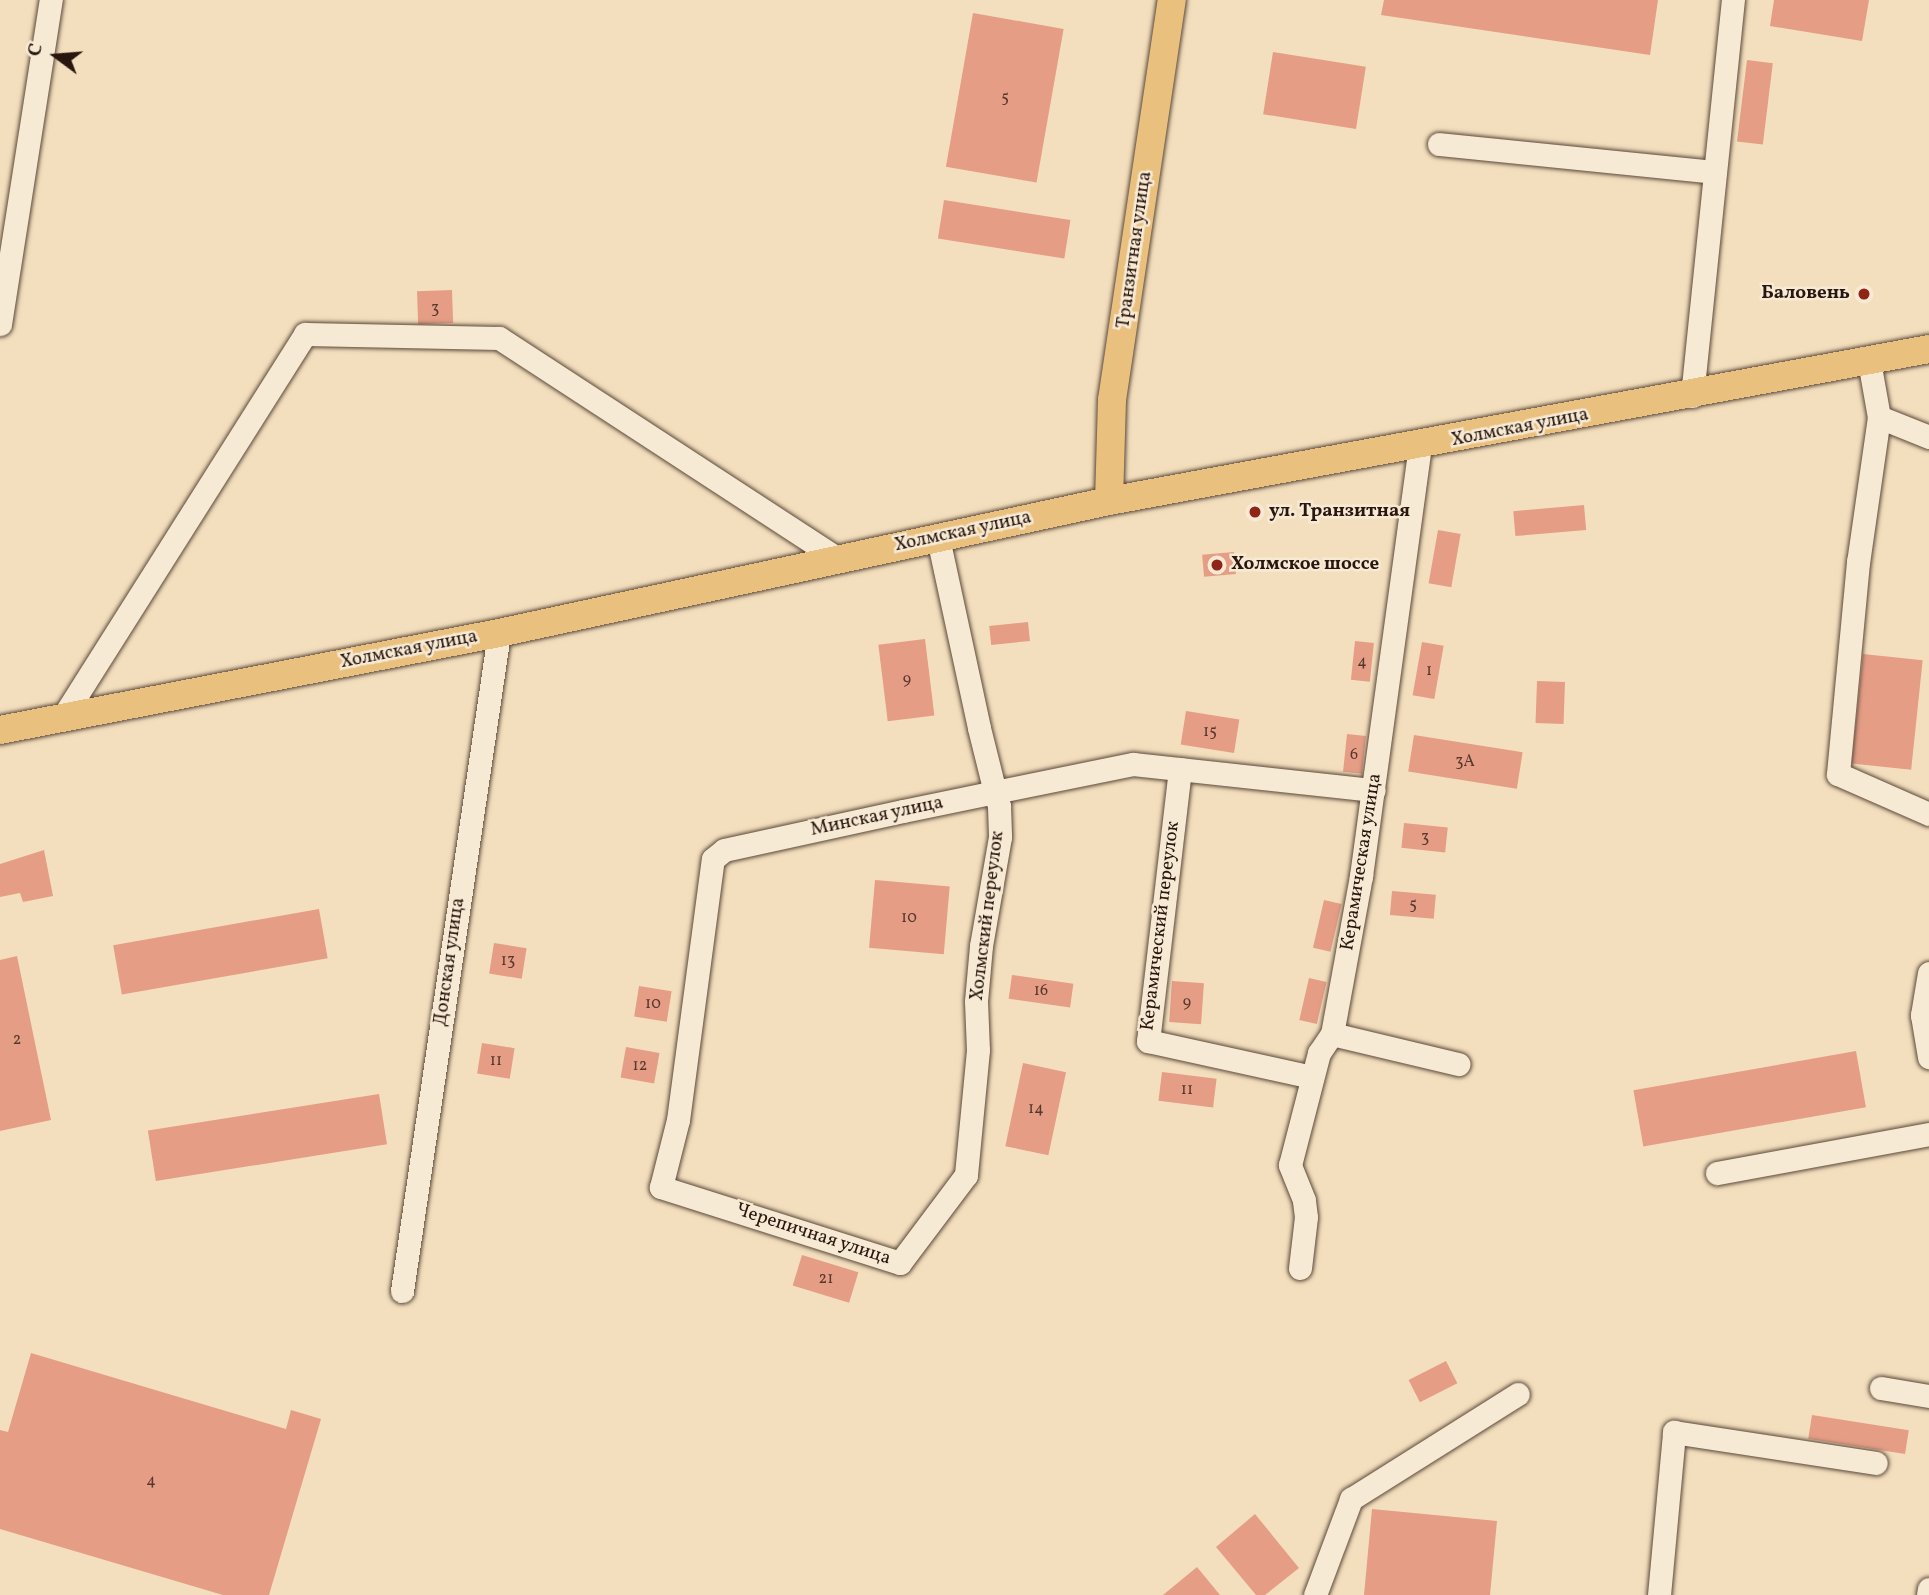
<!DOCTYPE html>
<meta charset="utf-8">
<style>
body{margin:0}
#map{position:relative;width:1929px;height:1595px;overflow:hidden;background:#f3dfbd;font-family:Vollkorn,serif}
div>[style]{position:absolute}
.building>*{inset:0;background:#e59d86;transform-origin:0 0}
.roads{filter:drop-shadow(0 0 2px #5b483a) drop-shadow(0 0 2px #5b483a)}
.minor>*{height:23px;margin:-11.5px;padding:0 11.5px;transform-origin:11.5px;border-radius:11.5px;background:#f7ead4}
.major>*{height:28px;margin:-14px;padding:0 14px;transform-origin:14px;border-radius:14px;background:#eac07e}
.dots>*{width:19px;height:19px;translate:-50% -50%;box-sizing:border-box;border:4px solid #f7ead4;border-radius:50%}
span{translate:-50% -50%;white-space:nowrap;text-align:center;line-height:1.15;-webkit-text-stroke:5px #f7ead4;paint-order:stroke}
.number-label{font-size:16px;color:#57382d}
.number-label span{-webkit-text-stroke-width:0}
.street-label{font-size:19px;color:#28160f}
.poi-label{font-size:19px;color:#28160f;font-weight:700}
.right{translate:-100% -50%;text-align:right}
.left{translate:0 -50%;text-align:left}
.north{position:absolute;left:21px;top:21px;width:70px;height:70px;-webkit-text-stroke:5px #f7ead4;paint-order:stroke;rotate:286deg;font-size:19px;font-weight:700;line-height:28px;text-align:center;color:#28160f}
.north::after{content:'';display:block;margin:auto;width:24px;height:32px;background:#28160f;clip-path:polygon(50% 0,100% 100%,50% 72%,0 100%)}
</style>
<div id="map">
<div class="building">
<div style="clip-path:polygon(1384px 0,1658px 0,1650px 55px,1381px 15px)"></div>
<div style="clip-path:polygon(1774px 0,1869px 0,1862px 41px,1770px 26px)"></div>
<div style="left:973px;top:13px;width:92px;height:156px;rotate:10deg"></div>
<div style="left:1273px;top:52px;width:94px;height:63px;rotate:9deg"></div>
<div style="left:1747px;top:60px;width:26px;height:82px;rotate:7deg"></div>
<div style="left:944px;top:200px;width:128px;height:39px;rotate:9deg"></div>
<div style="left:452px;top:290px;width:33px;height:35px;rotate:88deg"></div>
<div style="left:1584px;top:505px;width:25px;height:71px;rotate:85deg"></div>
<div style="left:1438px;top:530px;width:23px;height:54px;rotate:10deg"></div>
<div style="left:1234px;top:552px;width:22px;height:32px;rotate:85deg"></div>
<div style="left:1028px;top:622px;width:19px;height:39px;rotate:84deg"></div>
<div style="left:925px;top:639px;width:77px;height:47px;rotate:83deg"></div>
<div style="left:1355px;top:641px;width:19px;height:39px;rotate:6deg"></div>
<div style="left:1422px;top:642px;width:22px;height:54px;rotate:10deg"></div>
<div style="left:1863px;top:654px;width:60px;height:110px;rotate:6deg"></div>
<div style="left:1537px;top:681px;width:28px;height:42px;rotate:2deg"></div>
<div style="left:1186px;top:711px;width:54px;height:34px;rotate:9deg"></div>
<div style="left:1347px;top:734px;width:19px;height:38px;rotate:6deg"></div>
<div style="left:1414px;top:735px;width:110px;height:37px;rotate:9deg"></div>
<div style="left:1404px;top:823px;width:44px;height:25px;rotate:6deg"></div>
<div style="clip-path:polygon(44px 850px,53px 896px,23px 902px,20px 893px,0 897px,0 864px)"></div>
<div style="left:875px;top:880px;width:75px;height:68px;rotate:5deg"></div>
<div style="left:1392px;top:891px;width:44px;height:24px;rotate:5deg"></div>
<div style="left:1324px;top:900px;width:18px;height:49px;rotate:13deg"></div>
<div style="left:319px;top:909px;width:50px;height:209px;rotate:80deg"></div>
<div style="left:494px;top:943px;width:33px;height:31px;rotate:9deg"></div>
<div style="clip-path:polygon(17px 956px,51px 1120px,0 1131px,0 960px)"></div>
<div style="left:1012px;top:975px;width:62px;height:24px;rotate:8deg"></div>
<div style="left:1309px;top:978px;width:18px;height:43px;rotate:13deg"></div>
<div style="left:1172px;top:981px;width:32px;height:41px;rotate:4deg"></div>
<div style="left:639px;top:986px;width:33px;height:31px;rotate:9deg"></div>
<div style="left:482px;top:1043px;width:33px;height:31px;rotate:9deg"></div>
<div style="left:626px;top:1047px;width:34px;height:31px;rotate:10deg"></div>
<div style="left:1856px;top:1051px;width:57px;height:226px;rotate:80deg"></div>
<div style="left:1023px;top:1063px;width:44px;height:85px;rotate:12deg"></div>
<div style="left:1162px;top:1072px;width:55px;height:29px;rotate:7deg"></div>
<div style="left:379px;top:1094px;width:51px;height:234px;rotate:81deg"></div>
<div style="left:802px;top:1255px;width:59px;height:32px;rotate:17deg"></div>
<div style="clip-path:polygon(31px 1353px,286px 1429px,291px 1410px,321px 1419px,269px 1595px,223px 1595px,0 1529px,0 1430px,8px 1432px)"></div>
<div style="left:1446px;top:1361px;width:25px;height:42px;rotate:63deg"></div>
<div style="left:1812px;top:1415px;width:98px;height:24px;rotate:9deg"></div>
<div style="clip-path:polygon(1372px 1509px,1497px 1521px,1490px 1595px,1364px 1595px)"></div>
<div style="clip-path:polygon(1255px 1514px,1299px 1568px,1265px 1595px,1256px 1595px,1216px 1547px)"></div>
<div style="clip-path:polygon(1197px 1567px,1220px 1595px,1163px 1595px)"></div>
</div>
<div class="roads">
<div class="minor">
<div style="left:1439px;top:144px;width:277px;rotate:5.8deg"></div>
<div style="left:0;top:324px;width:328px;rotate:-81.1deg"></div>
<div style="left:1869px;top:361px;width:57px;rotate:79.9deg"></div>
<div style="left:1692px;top:396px;width:398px;rotate:-84.1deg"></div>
<div style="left:1929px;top:437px;width:54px;rotate:-158.2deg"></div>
<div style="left:1879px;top:417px;width:147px;rotate:98.2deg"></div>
<div style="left:1858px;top:562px;width:213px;rotate:95.4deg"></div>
<div style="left:1838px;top:774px;width:99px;rotate:23.7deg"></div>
<div style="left:938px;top:538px;width:194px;rotate:77.8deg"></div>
<div style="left:979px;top:728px;width:66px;rotate:76deg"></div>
<div style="left:995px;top:792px;width:15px;rotate:74deg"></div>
<div style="left:999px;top:806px;width:31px;rotate:88deg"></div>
<div style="left:1000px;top:837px;width:111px;rotate:99.9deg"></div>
<div style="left:981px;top:946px;width:55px;rotate:95.2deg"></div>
<div style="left:976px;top:1001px;width:49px;rotate:87.7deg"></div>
<div style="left:978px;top:1050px;width:126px;rotate:95.5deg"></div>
<div style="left:966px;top:1175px;width:110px;rotate:126.9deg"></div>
<div style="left:900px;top:1263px;width:251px;rotate:-162.4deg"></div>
<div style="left:661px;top:1187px;width:69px;rotate:-75.8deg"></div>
<div style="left:678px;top:1120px;width:263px;rotate:-82.4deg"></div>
<div style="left:713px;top:859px;width:14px;rotate:-39deg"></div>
<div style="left:724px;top:850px;width:183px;rotate:-12.3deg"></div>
<div style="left:903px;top:811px;width:94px;rotate:-11.7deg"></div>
<div style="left:995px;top:792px;width:141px;rotate:-11.5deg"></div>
<div style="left:1133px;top:764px;width:242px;rotate:6.2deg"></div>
<div style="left:63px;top:717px;width:453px;rotate:-57.7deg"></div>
<div style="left:305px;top:334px;width:194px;rotate:1.2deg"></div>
<div style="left:499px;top:338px;width:405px;rotate:33.1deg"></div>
<div style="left:1180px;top:769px;width:274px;rotate:96.7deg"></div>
<div style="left:1148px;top:1041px;width:168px;rotate:12.4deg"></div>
<div style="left:1929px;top:973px;width:43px;rotate:99.5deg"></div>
<div style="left:1922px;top:1015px;width:43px;rotate:80.5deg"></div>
<div style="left:1332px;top:1034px;width:130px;rotate:13.4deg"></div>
<div style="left:1717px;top:1173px;width:216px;rotate:-10.4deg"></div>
<div style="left:1300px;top:1268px;width:51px;rotate:-83.3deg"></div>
<div style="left:1306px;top:1217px;width:17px;rotate:-97deg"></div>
<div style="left:1304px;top:1200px;width:38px;rotate:-112deg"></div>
<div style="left:1290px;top:1165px;width:116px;rotate:-75.5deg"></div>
<div style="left:1319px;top:1053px;width:23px;rotate:-56deg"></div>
<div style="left:1332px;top:1034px;width:161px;rotate:-79.6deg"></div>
<div style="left:1361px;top:876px;width:434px;rotate:-82.2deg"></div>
<div style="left:402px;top:1291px;width:665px;rotate:-81.61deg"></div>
<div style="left:1881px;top:1388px;width:49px;rotate:9.5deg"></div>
<div style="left:1315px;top:1595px;width:103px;rotate:-69.4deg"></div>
<div style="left:1351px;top:1499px;width:197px;rotate:-32.2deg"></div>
<div style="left:1659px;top:1595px;width:164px;rotate:-84.7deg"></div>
<div style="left:1674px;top:1432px;width:204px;rotate:8.7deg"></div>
<div style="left:1928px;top:1595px;width:6px;rotate:-81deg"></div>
</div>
<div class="major">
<div style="left:1109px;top:501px;width:101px;rotate:-88.3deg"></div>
<div style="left:1112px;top:400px;width:404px;rotate:-81.5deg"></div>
<div style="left:0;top:730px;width:508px;rotate:-11deg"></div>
<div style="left:499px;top:633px;width:624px;rotate:-12.21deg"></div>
<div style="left:1109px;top:501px;width:834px;rotate:-10.5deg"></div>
</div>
</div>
<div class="dots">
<div style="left:1864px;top:294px;background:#8f2418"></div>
<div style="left:1255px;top:512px;background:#8f2418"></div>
<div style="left:1217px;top:565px;background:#8f2418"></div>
</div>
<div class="number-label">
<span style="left:1005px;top:98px">5</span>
<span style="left:435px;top:309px">3</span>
<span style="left:1362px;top:662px">4</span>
<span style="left:1429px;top:671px">1</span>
<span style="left:907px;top:680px">9</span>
<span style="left:1210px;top:732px">15</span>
<span style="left:1354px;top:755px">6</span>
<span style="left:1465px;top:762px">3А</span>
<span style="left:1425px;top:838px">3</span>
<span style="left:1413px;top:905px">5</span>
<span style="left:909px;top:918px">10</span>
<span style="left:508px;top:961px">13</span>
<span style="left:1041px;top:991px">16</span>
<span style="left:1187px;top:1003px">9</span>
<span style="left:653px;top:1004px">10</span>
<span style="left:17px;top:1040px">2</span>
<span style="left:496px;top:1061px">11</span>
<span style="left:640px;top:1066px">12</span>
<span style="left:1187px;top:1090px">11</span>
<span style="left:1036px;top:1109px">14</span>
<span style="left:826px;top:1279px">21</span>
<span style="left:151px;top:1481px">4</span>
</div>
<div class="street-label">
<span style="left:1135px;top:250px;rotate:-82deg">Транзитная улица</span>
<span style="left:1520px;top:428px;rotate:-11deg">Холмская улица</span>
<span style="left:963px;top:532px;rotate:-12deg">Холмская улица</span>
<span style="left:409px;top:650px;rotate:-11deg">Холмская улица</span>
<span style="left:877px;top:817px;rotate:-12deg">Минская улица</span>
<span style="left:1362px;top:862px;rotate:-81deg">Керамическая улица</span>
<span style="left:988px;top:916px;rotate:-83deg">Холмский переулок</span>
<span style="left:1161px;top:926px;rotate:-83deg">Керамический переулок</span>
<span style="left:450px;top:962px;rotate:-82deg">Донская улица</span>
<span style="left:813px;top:1235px;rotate:18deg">Черепичная улица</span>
</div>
<div class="poi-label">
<span class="right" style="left:1850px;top:294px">Баловень</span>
<span class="left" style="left:1269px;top:512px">ул. Транзитная</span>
<span class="left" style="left:1231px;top:565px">Холмское шоссе</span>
</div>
<div class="north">С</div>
</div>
